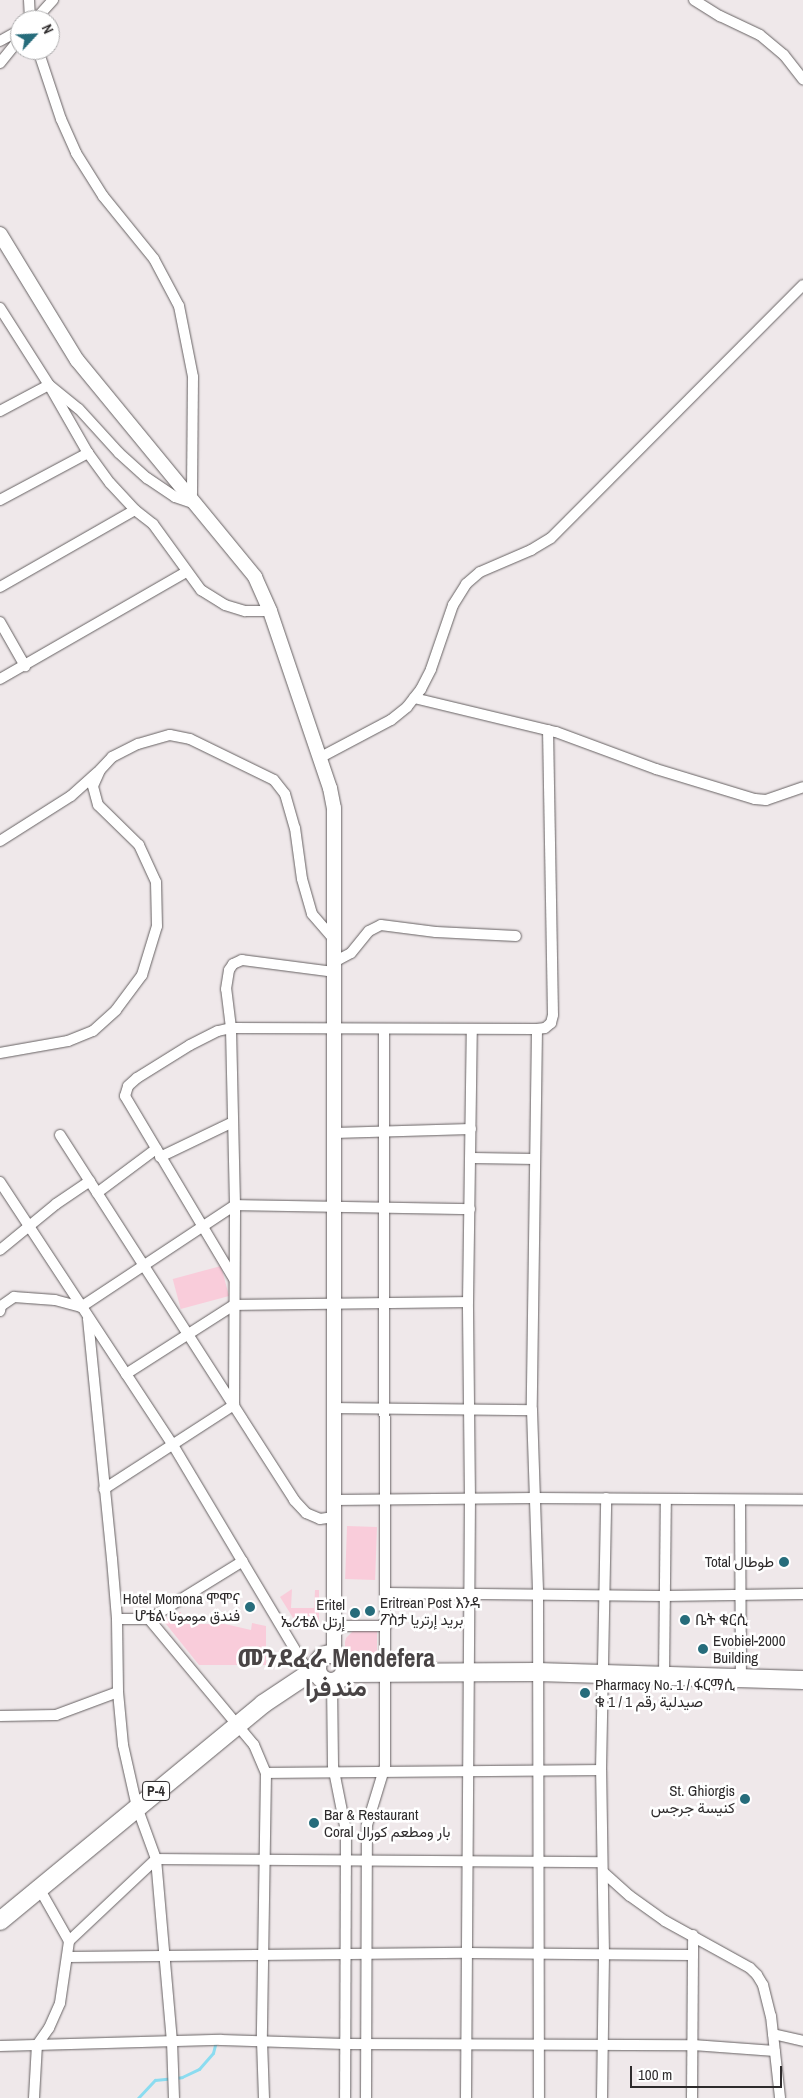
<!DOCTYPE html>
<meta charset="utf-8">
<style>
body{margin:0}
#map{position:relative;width:803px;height:2098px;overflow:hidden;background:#efe8ea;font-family:"Archivo Narrow",Vazirmatn,"Noto Sans Ethiopic",sans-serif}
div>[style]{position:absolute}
.green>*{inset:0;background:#f9ccda;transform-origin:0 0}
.stream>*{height:3px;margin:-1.5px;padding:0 1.5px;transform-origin:1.5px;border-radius:1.5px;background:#8bdcf0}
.roads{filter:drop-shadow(0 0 1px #666162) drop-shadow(0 0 1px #666162)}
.street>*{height:10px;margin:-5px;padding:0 5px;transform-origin:5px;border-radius:5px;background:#fff}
.secondary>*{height:14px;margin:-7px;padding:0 7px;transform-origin:7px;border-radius:7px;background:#fff}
.highway>*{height:18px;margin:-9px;padding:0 9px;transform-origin:9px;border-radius:9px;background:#fff}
.highway>.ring{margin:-9px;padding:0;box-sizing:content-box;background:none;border:18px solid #fff;border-radius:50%}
.dots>*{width:14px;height:14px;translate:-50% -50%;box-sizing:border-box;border:2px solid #fff;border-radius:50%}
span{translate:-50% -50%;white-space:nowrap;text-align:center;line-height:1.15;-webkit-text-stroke:5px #fff;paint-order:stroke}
.shield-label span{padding:1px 4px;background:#fff;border:1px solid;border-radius:4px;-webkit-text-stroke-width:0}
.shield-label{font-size:14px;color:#2e2b2c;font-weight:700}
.poi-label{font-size:15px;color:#2e2b2c}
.right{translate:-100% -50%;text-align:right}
.left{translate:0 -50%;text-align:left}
.town-label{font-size:25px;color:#494445;font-weight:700}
.north{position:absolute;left:10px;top:10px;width:50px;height:50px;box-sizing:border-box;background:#fff;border:1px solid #abaaab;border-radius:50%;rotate:65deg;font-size:14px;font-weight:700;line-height:20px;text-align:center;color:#2e2b2c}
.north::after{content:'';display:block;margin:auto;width:18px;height:22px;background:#266c7b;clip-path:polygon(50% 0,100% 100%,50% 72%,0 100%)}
.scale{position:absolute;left:630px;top:2066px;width:152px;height:22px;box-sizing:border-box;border:2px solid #2e2b2c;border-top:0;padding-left:6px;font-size:15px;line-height:18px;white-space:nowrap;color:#2e2b2c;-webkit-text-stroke:4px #fff;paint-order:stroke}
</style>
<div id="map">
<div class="green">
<div style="left:221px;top:1266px;width:31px;height:50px;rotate:75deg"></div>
<div style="left:347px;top:1526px;width:30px;height:53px;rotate:2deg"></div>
<div style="clip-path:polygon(292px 1589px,291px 1608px,314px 1608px,315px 1590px,319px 1590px,319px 1622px,295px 1621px,280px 1597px)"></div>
<div style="clip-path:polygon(181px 1612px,182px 1624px,225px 1624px,251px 1630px,252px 1623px,266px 1626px,266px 1665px,199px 1665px,162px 1619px)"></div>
<div style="clip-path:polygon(353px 1631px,377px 1631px,377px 1660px,362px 1661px,350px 1655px,345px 1649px,345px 1642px,346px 1638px)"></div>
</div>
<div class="stream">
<div style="left:138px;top:2098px;width:25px;rotate:-47deg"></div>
<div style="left:155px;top:2080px;width:27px;rotate:-6deg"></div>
<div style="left:182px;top:2077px;width:19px;rotate:-25deg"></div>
<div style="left:199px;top:2069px;width:21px;rotate:-49deg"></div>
<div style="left:213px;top:2053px;width:12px;rotate:-76deg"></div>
</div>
<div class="roads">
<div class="street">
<div style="left:29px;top:0;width:20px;rotate:87deg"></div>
<div style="left:694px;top:0;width:31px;rotate:32deg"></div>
<div style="left:720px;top:16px;width:44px;rotate:25.4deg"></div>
<div style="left:760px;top:35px;width:31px;rotate:40deg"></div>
<div style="left:784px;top:55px;width:31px;rotate:52deg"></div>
<div style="left:35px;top:20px;width:27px;rotate:-48deg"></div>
<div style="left:0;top:41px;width:23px;rotate:-29deg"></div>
<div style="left:38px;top:50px;width:73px;rotate:71.6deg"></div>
<div style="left:61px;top:119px;width:37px;rotate:66deg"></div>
<div style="left:76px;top:153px;width:51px;rotate:57.9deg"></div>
<div style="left:103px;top:196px;width:81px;rotate:51deg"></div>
<div style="left:154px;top:259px;width:53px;rotate:62deg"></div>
<div style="left:179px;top:306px;width:72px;rotate:78.8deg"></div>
<div style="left:193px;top:377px;width:121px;rotate:90.5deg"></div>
<div style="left:0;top:63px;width:32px;rotate:-51deg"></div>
<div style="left:0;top:308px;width:91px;rotate:57.5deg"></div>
<div style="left:49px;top:385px;width:38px;rotate:39deg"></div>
<div style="left:79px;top:409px;width:59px;rotate:47.7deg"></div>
<div style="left:119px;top:453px;width:38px;rotate:42deg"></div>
<div style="left:147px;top:478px;width:34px;rotate:34deg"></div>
<div style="left:175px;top:497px;width:21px;rotate:19deg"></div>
<div style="left:0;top:411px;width:55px;rotate:-28deg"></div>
<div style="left:49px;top:385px;width:78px;rotate:60.2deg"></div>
<div style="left:88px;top:453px;width:37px;rotate:54deg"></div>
<div style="left:110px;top:483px;width:37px;rotate:47deg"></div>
<div style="left:135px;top:510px;width:23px;rotate:38deg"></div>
<div style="left:153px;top:524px;width:82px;rotate:54deg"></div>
<div style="left:201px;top:590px;width:28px;rotate:32deg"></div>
<div style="left:225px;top:605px;width:21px;rotate:17deg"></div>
<div style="left:245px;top:611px;width:25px"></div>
<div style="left:0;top:500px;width:100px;rotate:-28.1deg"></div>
<div style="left:0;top:587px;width:155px;rotate:-29.7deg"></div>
<div style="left:0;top:622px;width:51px;rotate:60.4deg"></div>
<div style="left:0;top:679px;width:215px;rotate:-29.9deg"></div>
<div style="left:414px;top:698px;width:146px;rotate:13.5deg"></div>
<div style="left:556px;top:732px;width:107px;rotate:20.3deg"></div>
<div style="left:656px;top:769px;width:103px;rotate:16.9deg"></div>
<div style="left:755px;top:799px;width:11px;rotate:5deg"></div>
<div style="left:766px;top:800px;width:39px;rotate:-19deg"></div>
<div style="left:321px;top:757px;width:79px;rotate:-27.9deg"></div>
<div style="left:391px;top:720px;width:21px;rotate:-39deg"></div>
<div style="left:407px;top:707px;width:23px;rotate:-52deg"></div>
<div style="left:421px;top:689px;width:22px;rotate:-63deg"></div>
<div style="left:431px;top:669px;width:68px;rotate:-71deg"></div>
<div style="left:453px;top:605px;width:25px;rotate:-58deg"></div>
<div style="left:466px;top:584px;width:18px;rotate:-41deg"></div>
<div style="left:480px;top:572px;width:56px;rotate:-23.3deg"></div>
<div style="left:531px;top:550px;width:23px;rotate:-31deg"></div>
<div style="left:551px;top:538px;width:357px;rotate:-45.1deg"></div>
<div style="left:0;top:841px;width:84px;rotate:-32.4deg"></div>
<div style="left:71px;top:796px;width:36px;rotate:-42deg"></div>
<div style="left:334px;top:962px;width:19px;rotate:-28deg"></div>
<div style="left:351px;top:953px;width:28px;rotate:-51deg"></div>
<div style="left:369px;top:931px;width:13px;rotate:-27deg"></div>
<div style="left:381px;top:925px;width:55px;rotate:7.3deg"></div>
<div style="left:436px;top:932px;width:80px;rotate:2.9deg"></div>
<div style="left:537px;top:1029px;width:381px;rotate:90.8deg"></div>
<div style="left:532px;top:1410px;width:184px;rotate:88.1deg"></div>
<div style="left:538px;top:1594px;width:504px;rotate:89.89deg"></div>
<div style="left:0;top:1053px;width:69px;rotate:-10deg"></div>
<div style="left:68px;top:1041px;width:27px;rotate:-22deg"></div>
<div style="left:93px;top:1031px;width:31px;rotate:-42deg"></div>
<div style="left:116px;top:1010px;width:44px;rotate:-53.4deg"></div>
<div style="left:142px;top:975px;width:51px;rotate:-73deg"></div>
<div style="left:157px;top:926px;width:44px;rotate:-91.3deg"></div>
<div style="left:156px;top:882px;width:41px;rotate:-114.7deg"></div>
<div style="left:139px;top:845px;width:57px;rotate:-135.7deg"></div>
<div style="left:98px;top:805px;width:20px;rotate:-105deg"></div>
<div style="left:93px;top:786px;width:17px;rotate:-66deg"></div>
<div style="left:100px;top:770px;width:18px;rotate:-47deg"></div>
<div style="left:112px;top:757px;width:29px;rotate:-27deg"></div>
<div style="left:138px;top:744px;width:33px;rotate:-16deg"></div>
<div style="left:170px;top:735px;width:20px;rotate:11deg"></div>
<div style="left:190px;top:739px;width:93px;rotate:26deg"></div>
<div style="left:274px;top:780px;width:18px;rotate:52deg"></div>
<div style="left:285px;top:794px;width:35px;rotate:74deg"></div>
<div style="left:295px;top:828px;width:51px;rotate:82.2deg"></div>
<div style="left:302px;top:879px;width:36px;rotate:74deg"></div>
<div style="left:312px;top:914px;width:33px;rotate:49deg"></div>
<div style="left:334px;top:1133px;width:137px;rotate:-1.7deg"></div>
<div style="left:60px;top:1135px;width:434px;rotate:57.3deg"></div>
<div style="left:294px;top:1500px;width:18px;rotate:47deg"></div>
<div style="left:306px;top:1513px;width:15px;rotate:23deg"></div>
<div style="left:320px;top:1519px;width:14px;rotate:-8deg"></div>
<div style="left:160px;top:1157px;width:81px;rotate:-25.6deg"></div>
<div style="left:472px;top:1158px;width:63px;rotate:0.9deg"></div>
<div style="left:0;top:1182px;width:315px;rotate:56.7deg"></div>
<div style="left:173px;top:1445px;width:265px;rotate:59.2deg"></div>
<div style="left:97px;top:1193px;width:74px;rotate:-36.7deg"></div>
<div style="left:0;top:1250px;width:72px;rotate:-39.4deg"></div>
<div style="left:56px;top:1204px;width:41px;rotate:-34.1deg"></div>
<div style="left:234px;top:1279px;width:213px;rotate:-120.8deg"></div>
<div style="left:125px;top:1096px;width:10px;rotate:-73deg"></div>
<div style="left:128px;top:1086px;width:12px;rotate:-42deg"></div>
<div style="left:137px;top:1078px;width:62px;rotate:-31.9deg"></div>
<div style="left:190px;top:1045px;width:31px;rotate:-27deg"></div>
<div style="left:218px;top:1031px;width:13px;rotate:-13deg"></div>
<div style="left:231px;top:1028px;width:306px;rotate:0.2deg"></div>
<div style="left:537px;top:1029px;width:8px;rotate:-7deg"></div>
<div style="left:545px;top:1028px;width:8px;rotate:-40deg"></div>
<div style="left:551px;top:1023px;width:8px;rotate:-76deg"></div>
<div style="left:553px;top:1015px;width:285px;rotate:-91deg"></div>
<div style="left:0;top:1311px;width:5px;rotate:-79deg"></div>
<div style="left:1px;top:1306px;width:16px;rotate:-35deg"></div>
<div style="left:14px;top:1297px;width:41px;rotate:4.2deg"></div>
<div style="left:55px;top:1300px;width:27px;rotate:15deg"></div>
<div style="left:81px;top:1307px;width:185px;rotate:-33.5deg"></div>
<div style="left:235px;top:1205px;width:235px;rotate:1deg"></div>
<div style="left:88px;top:1319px;width:241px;rotate:84.3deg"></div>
<div style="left:112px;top:1559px;width:60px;rotate:85.2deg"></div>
<div style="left:117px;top:1619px;width:73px;rotate:89.2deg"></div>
<div style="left:118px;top:1692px;width:53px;rotate:84.6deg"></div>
<div style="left:123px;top:1745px;width:64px;rotate:77.3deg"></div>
<div style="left:137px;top:1807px;width:55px;rotate:69.9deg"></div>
<div style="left:156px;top:1859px;width:183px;rotate:85deg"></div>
<div style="left:172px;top:2041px;width:57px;rotate:88deg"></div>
<div style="left:126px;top:1374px;width:128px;rotate:-32.6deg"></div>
<div style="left:234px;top:1305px;width:234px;rotate:-0.7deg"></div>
<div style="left:334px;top:1408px;width:198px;rotate:0.6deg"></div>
<div style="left:104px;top:1489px;width:155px;rotate:-32.9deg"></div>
<div style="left:234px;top:1405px;width:200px;rotate:-89.7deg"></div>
<div style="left:235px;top:1205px;width:177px;rotate:-91.3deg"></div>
<div style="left:231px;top:1028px;width:39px;rotate:-97deg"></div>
<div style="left:226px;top:989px;width:19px;rotate:-81deg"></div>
<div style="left:229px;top:970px;width:7px;rotate:-56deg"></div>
<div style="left:233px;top:964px;width:10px;rotate:-24deg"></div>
<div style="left:242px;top:960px;width:93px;rotate:7.4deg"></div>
<div style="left:334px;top:1500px;width:201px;rotate:-0.6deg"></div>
<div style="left:535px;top:1498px;width:268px;rotate:0.4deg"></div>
<div style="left:740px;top:1500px;width:179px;rotate:89.7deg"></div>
<div style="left:385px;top:1593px;width:279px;rotate:0.6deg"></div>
<div style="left:664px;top:1596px;width:139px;rotate:-0.8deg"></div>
<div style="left:117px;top:1619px;width:32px"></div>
<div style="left:149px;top:1619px;width:110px;rotate:-31.7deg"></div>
<div style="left:149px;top:1619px;width:164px;rotate:50.2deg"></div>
<div style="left:254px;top:1745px;width:30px;rotate:67deg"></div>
<div style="left:266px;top:1773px;width:268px;rotate:90.9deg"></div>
<div style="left:262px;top:2041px;width:57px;rotate:88deg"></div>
<div style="left:334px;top:1626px;width:52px"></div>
<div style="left:664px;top:1677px;width:178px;rotate:-89.4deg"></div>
<div style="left:332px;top:1682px;width:84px;rotate:89.3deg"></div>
<div style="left:333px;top:1766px;width:66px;rotate:78.7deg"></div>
<div style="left:346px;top:1831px;width:267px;rotate:90.2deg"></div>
<div style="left:0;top:1716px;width:56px;rotate:-1deg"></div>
<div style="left:56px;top:1715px;width:66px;rotate:-20.4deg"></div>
<div style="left:266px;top:1773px;width:335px;rotate:-0.5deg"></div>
<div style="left:603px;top:1872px;width:36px;rotate:42deg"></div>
<div style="left:630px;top:1896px;width:43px;rotate:35.5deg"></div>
<div style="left:665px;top:1921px;width:97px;rotate:28.9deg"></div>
<div style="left:750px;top:1968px;width:10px;rotate:45deg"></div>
<div style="left:757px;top:1975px;width:12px;rotate:59deg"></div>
<div style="left:763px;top:1985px;width:32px;rotate:76deg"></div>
<div style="left:771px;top:2016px;width:82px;rotate:83.7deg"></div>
<div style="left:69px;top:1941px;width:120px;rotate:-43.3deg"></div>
<div style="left:156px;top:1859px;width:446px;rotate:0.4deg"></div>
<div style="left:68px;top:1957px;width:399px;rotate:-0.6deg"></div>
<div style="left:467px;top:1953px;width:225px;rotate:0.5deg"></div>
<div style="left:773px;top:2034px;width:31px;rotate:13deg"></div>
<div style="left:0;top:2046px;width:221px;rotate:-1.6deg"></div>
<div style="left:221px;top:2040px;width:124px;rotate:1.8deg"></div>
<div style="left:345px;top:2044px;width:348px;rotate:0.2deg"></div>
<div style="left:693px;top:2045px;width:82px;rotate:4.2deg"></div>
<div style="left:34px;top:2098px;width:53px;rotate:-86.8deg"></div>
<div style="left:37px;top:2045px;width:21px;rotate:-55deg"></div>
<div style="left:49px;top:2028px;width:27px;rotate:-66deg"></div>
<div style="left:60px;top:2003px;width:63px;rotate:-81.7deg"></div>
<div style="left:69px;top:1941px;width:61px;rotate:-119.5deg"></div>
<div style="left:366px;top:2098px;width:273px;rotate:-89.8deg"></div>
<div style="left:367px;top:1825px;width:62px;rotate:-73deg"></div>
<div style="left:385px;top:1766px;width:737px;rotate:-90.08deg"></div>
<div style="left:466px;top:2098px;width:598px;rotate:-89.62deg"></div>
<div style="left:470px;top:1500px;width:198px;rotate:-90.6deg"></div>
<div style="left:468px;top:1302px;width:273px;rotate:-89.2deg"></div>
<div style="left:602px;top:2098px;width:143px;rotate:-89.2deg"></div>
<div style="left:604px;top:1955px;width:185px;rotate:-90.9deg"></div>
<div style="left:601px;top:1770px;width:272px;rotate:-88.9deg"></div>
<div style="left:692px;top:2098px;width:163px;rotate:-89.6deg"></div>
</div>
<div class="secondary">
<div style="left:0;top:234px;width:148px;rotate:58.6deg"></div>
<div style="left:77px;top:360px;width:281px;rotate:50.6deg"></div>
<div style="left:255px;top:577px;width:37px;rotate:66deg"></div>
<div style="left:270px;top:611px;width:187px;rotate:71.3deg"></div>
<div style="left:330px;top:788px;width:20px;rotate:79deg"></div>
<div style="left:334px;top:808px;width:846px;rotate:90deg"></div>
</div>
<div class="highway">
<div class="ring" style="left:317px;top:1654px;width:10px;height:10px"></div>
<div style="left:345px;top:1673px;width:192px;rotate:-0.3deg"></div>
<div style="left:537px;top:1672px;width:266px;rotate:1.7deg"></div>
<div style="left:0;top:1921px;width:341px;rotate:-39.5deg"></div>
<div style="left:263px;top:1704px;width:65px;rotate:-33.7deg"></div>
</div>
</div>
<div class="dots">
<div style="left:784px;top:1562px;background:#266c7b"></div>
<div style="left:250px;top:1607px;background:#266c7b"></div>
<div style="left:370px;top:1611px;background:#266c7b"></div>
<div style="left:355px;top:1613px;background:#266c7b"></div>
<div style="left:685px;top:1620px;background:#266c7b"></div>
<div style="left:703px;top:1649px;background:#266c7b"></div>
<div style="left:585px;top:1693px;background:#266c7b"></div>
<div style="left:745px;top:1799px;background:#266c7b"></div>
<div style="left:314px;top:1823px;background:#266c7b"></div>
</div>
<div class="shield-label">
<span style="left:156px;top:1791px">P-4</span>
</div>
<div class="poi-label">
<span class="right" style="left:774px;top:1562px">Total طوطال</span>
<span class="right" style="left:240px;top:1607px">Hotel Momona ሞሞና<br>ሆቴል فندق مومونا</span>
<span class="left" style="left:380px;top:1611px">Eritrean Post እንዳ<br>ፖስታ بريد إرتريا</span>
<span class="right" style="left:345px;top:1613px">Eritel<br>ኤሪቴል إرتل</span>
<span class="left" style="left:695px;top:1620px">ቤት ቁርሲ</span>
<span class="left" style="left:713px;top:1649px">Evobiel-2000<br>Building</span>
<span class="left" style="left:595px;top:1693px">Pharmacy No. 1 / ፋርማሲ<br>ቁ 1 / صيدلية رقم 1</span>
<span class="right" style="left:735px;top:1799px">St. Ghiorgis<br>كنيسة جرجس</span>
<span class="left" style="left:324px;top:1823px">Bar &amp; Restaurant<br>Coral بار ومطعم كورال</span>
</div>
<div class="town-label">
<span style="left:336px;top:1673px">መንደፈራ Mendefera<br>مندفرا</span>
</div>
<div class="north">N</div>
<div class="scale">100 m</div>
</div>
